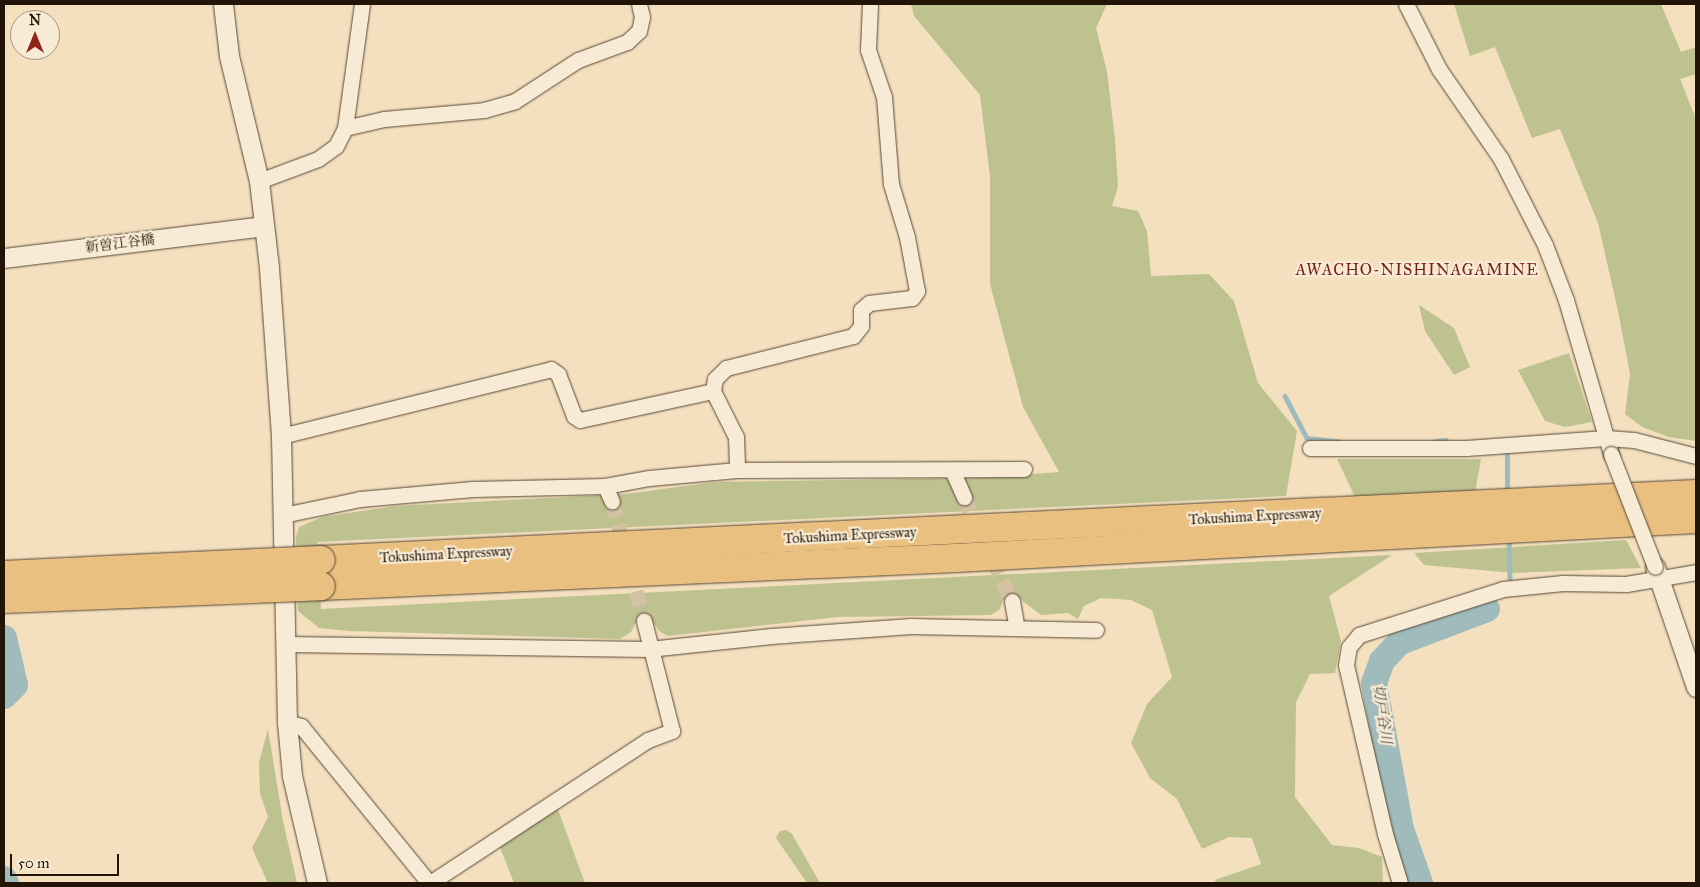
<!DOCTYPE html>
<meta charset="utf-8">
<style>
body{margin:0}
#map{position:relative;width:1700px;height:887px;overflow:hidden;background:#f4e0bf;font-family:"IM FELL Great Primer","Noto Serif JP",serif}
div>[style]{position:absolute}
.green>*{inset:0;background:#bec290}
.stream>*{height:4.5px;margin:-2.25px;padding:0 2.25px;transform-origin:2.25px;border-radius:2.25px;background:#9fbbbb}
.river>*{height:26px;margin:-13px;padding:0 13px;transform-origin:13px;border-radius:13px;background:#9fbbbb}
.minor-tunnel>*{height:15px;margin-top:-7.5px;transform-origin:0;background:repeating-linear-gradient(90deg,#d5c1a4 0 15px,transparent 0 23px)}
.roads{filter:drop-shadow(0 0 1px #574736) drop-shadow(0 0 1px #574736)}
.minor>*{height:15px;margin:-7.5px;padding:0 7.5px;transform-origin:7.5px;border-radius:7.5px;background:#f8ebd5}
.tertiary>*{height:19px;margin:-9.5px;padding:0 9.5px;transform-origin:9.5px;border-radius:9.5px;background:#f8ebd5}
.motorway>*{height:28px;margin:-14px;padding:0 14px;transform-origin:14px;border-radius:14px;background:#eac080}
.bridges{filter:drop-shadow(0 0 1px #574736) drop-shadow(0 0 1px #574736)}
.minor-bridge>*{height:15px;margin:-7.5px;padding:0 7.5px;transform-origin:7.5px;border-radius:7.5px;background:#f8ebd5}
.motorway-bridge>*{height:28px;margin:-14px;padding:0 14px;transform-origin:14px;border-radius:14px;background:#eac080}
span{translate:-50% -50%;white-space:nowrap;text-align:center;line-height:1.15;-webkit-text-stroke:4.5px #f8ebd5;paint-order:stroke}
.street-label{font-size:14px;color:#231408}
.water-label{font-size:15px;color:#4e4e47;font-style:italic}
.quarter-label{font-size:16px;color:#7a1f14;letter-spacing:1px}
.frame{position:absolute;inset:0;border:5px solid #231408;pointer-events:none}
.north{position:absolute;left:10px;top:10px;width:50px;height:50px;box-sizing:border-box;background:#f8ebd5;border:1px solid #a39583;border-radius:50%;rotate:0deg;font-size:14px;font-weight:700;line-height:20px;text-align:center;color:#231408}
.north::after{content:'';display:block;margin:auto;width:18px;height:22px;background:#8f2418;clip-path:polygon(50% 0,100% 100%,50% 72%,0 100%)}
.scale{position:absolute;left:10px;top:854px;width:109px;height:22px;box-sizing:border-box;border:2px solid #231408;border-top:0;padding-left:6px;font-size:15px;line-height:18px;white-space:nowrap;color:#231408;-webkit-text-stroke:4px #f8ebd5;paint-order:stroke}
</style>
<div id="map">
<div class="green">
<div style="clip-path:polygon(911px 4px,1107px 4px,1096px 28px,1107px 71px,1115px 139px,1118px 187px,1112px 206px,1138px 211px,1147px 231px,1151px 276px,1209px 274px,1234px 301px,1258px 383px,1297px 431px,1286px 496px,317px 542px,321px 609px,1392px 555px,1329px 596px,1341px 641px,1335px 673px,1310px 674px,1296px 702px,1295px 797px,1332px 845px,1359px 848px,1382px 857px,1383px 883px,1216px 883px,1215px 880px,1261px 864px,1252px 838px,1229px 837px,1202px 849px,1177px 799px,1150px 778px,1131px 743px,1147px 704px,1172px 677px,1152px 610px,1131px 600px,1101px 598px,1084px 606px,1078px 619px,1068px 613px,1041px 615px,1020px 599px,1003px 600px,1000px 609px,991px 615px,838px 617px,668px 636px,660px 632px,649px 617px,638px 618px,631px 632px,620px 639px,350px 631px,319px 628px,298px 611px,296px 537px,299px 527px,322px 517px,395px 506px,625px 494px,715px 482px,981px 478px,1059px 472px,1023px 407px,990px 284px,990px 177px,980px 95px,914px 16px)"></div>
<div style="clip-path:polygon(1454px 4px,1661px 4px,1681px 52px,1696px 47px,1696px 74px,1680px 79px,1696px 119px,1696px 441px,1669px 437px,1642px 427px,1625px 414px,1630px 374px,1618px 311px,1598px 223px,1560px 129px,1532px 138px,1495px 47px,1470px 56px)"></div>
<div style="clip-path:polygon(1419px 305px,1454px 328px,1470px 367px,1454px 375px,1425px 331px)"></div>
<div style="clip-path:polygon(1569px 353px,1592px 422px,1565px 427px,1545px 421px,1518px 370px)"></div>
<div style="clip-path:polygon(1337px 459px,1481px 459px,1475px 492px,1355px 497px)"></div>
<div style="clip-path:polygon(1626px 540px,1641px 568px,1514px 573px,1424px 565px,1414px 553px)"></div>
<div style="clip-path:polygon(268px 729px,283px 821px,297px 883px,268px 883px,252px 848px,268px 817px,260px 793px,259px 762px)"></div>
<div style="clip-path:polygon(557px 807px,585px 883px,514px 883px,499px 845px)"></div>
<div style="clip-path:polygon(787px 830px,792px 834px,820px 883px,807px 883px,776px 838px,780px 831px)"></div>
</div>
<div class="stream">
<div style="left:1285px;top:396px;width:47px;rotate:62.4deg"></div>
<div style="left:1307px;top:438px;width:31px;rotate:6deg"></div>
<div style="left:1435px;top:441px;width:11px;rotate:-5deg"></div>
<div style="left:1507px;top:495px;width:41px;rotate:-90deg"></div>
<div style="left:1509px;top:538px;width:40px;rotate:88.6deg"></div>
</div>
<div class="river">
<div style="left:4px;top:638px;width:48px;rotate:76.8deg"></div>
<div style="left:15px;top:685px;width:16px;rotate:135deg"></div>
<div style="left:4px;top:879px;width:4px;rotate:63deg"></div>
<div style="left:1420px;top:883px;width:57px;rotate:-109.4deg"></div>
<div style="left:1401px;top:829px;width:148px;rotate:-100.5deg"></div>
<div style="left:1374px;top:683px;width:23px;rotate:-70deg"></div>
<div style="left:1382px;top:661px;width:26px;rotate:-47deg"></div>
<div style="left:1400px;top:642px;width:93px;rotate:-20.8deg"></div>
</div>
<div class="minor-tunnel">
<div style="left:964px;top:497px;width:115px;rotate:65.2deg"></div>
<div style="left:612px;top:502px;width:123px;rotate:74.9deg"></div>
</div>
<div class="roads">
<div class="minor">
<div style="left:1406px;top:4px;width:73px;rotate:63.1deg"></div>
<div style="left:1439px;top:69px;width:109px;rotate:55.4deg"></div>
<div style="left:1501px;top:159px;width:97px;rotate:62.9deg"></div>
<div style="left:1545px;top:245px;width:59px;rotate:69.1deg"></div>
<div style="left:1566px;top:300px;width:160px;rotate:73.7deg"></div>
<div style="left:345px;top:128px;width:40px;rotate:-13deg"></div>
<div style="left:384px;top:119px;width:100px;rotate:-5.1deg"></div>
<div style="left:484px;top:110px;width:32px;rotate:-16deg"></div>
<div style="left:515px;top:101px;width:75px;rotate:-33.1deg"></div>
<div style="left:578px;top:60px;width:52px;rotate:-20.2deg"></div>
<div style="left:627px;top:42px;width:16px;rotate:-43deg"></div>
<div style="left:639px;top:31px;width:14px;rotate:-78deg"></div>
<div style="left:642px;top:17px;width:13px;rotate:-103deg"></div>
<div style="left:259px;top:181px;width:63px;rotate:-20.4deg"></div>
<div style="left:318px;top:159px;width:22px;rotate:-36deg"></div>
<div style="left:336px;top:146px;width:20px;rotate:-63deg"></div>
<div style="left:345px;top:128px;width:125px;rotate:-82.2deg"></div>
<div style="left:713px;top:391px;width:12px;rotate:-81deg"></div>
<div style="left:715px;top:379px;width:16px;rotate:-45deg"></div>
<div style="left:726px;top:368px;width:131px;rotate:-14.1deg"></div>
<div style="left:853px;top:336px;width:13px;rotate:-51deg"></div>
<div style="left:861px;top:326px;width:16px;rotate:-90deg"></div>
<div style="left:861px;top:310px;width:11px;rotate:-41deg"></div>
<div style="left:869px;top:303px;width:43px;rotate:-6.6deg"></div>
<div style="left:912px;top:298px;width:9px;rotate:-54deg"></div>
<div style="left:917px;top:291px;width:55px;rotate:-100.5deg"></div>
<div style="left:907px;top:237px;width:55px;rotate:-106.8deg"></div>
<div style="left:891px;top:184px;width:87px;rotate:-94.6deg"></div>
<div style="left:884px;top:97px;width:50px;rotate:-108.8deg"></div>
<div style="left:868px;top:50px;width:46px;rotate:-87.5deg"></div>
<div style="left:281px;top:436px;width:278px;rotate:-13.9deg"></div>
<div style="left:551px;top:369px;width:9px;rotate:36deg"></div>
<div style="left:558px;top:374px;width:45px;rotate:69.1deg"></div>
<div style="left:574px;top:416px;width:7px;rotate:34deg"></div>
<div style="left:580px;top:420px;width:136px;rotate:-12.3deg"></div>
<div style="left:713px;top:391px;width:51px;rotate:63.4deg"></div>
<div style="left:736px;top:437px;width:33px;rotate:88deg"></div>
<div style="left:1310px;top:448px;width:156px"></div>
<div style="left:1466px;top:448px;width:140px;rotate:-4.1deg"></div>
<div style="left:1606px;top:438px;width:28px;rotate:4deg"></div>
<div style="left:1634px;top:440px;width:64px;rotate:14.5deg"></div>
<div style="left:952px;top:470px;width:30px;rotate:66deg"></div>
<div style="left:605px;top:486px;width:17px;rotate:66deg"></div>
<div style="left:283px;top:515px;width:79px;rotate:-11.7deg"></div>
<div style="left:360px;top:499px;width:113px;rotate:-5.1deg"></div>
<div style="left:473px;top:489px;width:132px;rotate:-1.3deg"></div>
<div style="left:605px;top:486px;width:45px;rotate:-10.3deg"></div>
<div style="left:649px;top:478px;width:88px;rotate:-5.2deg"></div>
<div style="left:737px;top:470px;width:287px;rotate:-0.2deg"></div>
<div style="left:1012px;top:601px;width:27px;rotate:80deg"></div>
<div style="left:286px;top:644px;width:363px;rotate:0.8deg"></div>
<div style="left:649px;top:649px;width:123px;rotate:-6.1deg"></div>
<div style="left:771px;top:636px;width:140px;rotate:-4.1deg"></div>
<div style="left:911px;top:626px;width:185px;rotate:1.2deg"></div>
<div style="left:287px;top:722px;width:15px;rotate:16deg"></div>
<div style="left:301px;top:726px;width:203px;rotate:50.8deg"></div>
<div style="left:430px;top:883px;width:261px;rotate:-33.3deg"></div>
<div style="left:648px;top:740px;width:26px;rotate:-21deg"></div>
<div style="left:672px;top:731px;width:114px;rotate:-104.3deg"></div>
<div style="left:1400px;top:883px;width:51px;rotate:-107deg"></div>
<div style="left:1385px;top:834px;width:173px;rotate:-103deg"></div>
<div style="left:1346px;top:665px;width:18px;rotate:-81deg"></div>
<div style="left:1349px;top:647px;width:16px;rotate:-50deg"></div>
<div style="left:1359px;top:635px;width:151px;rotate:-17.7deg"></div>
<div style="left:1503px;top:589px;width:60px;rotate:-5.7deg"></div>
<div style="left:1563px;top:583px;width:63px;rotate:0.9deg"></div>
<div style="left:1626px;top:584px;width:71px;rotate:-9.7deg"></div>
</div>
<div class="tertiary">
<div style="left:223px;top:4px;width:52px;rotate:83.4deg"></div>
<div style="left:229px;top:56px;width:129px;rotate:76.5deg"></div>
<div style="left:259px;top:181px;width:88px;rotate:83.4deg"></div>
<div style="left:269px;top:268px;width:168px;rotate:85.9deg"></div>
<div style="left:281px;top:436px;width:286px;rotate:88.8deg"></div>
<div style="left:287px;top:722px;width:54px;rotate:84.7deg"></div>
<div style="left:292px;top:776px;width:110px;rotate:76.8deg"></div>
<div style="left:4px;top:258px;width:261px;rotate:-7deg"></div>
<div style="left:1655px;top:567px;width:127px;rotate:71.1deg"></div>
</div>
<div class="motorway">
<div style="left:321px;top:560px;width:1377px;rotate:-2.75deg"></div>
<div style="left:321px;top:586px;width:635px;rotate:-2.53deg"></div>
<div style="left:955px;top:558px;width:742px;rotate:-3.01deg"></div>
</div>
</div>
<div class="bridges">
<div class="minor-bridge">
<div style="left:1611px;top:454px;width:121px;rotate:68.7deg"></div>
</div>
<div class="motorway-bridge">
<div style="left:4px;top:575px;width:317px;rotate:-2.7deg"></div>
<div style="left:4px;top:599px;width:317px;rotate:-2.3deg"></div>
</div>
</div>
<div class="street-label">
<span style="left:120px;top:244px;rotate:-7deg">新曽江谷橋</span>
<span style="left:1255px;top:517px;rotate:-3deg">Tokushima Expressway</span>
<span style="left:850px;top:536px;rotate:-3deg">Tokushima Expressway</span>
<span style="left:446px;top:555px;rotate:-3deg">Tokushima Expressway</span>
</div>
<div class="water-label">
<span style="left:1382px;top:714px;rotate:82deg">切戸谷川</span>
</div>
<div class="quarter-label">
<span style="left:1417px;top:270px">AWACHO-NISHINAGAMINE</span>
</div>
<div class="frame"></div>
<div class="north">N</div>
<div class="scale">50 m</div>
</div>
